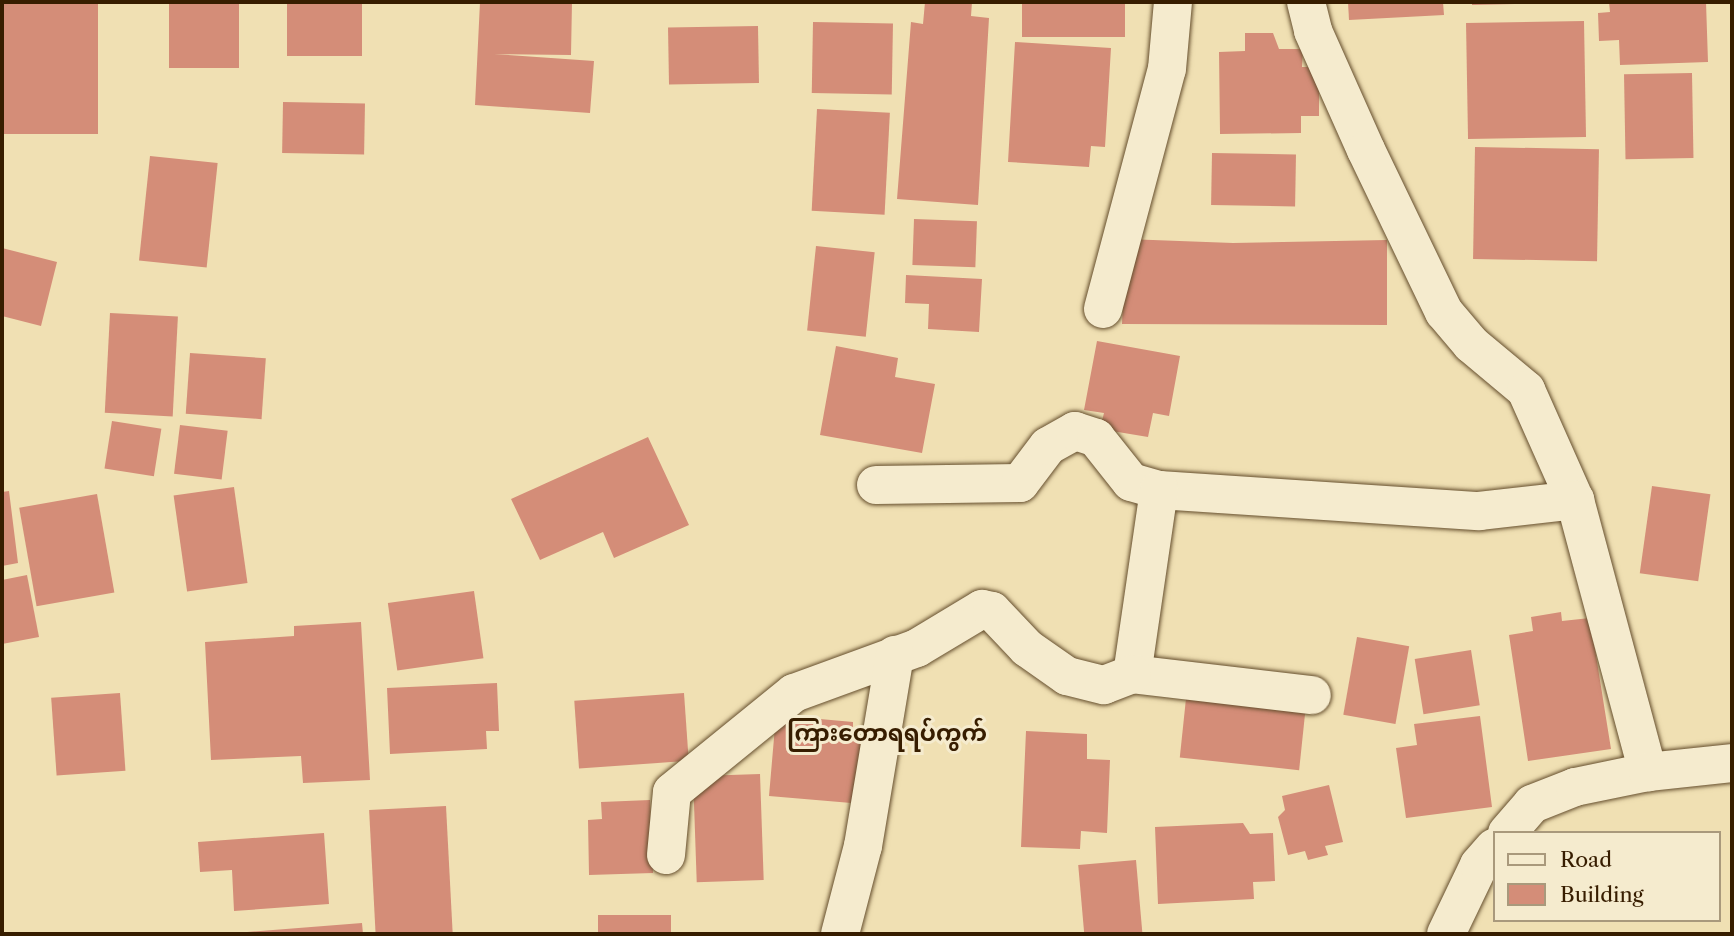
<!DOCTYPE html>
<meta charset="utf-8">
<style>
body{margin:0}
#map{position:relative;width:1734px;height:936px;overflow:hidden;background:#f0e0b3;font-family:"Libre Caslon Text","Noto Sans Myanmar",serif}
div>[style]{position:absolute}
.building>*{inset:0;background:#d48d78;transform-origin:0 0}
.roads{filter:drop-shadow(0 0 2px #654e2d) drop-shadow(0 0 2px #654e2d)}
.street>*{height:38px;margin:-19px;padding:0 19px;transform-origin:19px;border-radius:19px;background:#f5ebce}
span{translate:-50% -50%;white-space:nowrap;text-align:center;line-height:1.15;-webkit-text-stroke:6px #f5ebce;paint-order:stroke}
.quarter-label{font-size:23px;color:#371d00;font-weight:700}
.frame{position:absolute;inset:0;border:4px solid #371d00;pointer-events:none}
.legend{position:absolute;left:1493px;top:831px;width:228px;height:91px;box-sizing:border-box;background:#f5ebce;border:2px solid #a9997c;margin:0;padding:9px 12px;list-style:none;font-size:21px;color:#371d00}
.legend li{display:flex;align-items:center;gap:14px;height:35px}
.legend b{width:35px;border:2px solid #a9997c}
</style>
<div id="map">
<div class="building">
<div style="left:2px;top:2px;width:96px;height:132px"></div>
<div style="left:169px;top:2px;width:70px;height:66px"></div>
<div style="left:287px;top:2px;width:75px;height:54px"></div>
<div style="clip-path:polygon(480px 2px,572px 2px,571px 55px,494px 54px,594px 61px,590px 113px,475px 105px)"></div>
<div style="clip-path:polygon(925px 2px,972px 2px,971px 16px,989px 18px,978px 205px,897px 199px,911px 22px,923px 24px)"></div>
<div style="left:1022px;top:2px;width:103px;height:35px"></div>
<div style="clip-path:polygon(1348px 2px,1443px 2px,1444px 15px,1349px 20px)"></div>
<div style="clip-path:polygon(1472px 2px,1515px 2px,1515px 4px,1472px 5px)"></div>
<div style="clip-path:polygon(1609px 2px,1706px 2px,1708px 62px,1620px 65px,1619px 40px,1599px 41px,1598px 13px,1610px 12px)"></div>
<div style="left:1584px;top:21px;width:116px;height:118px;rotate:89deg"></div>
<div style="left:813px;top:22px;width:80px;height:71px;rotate:1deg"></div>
<div style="left:758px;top:26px;width:57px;height:90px;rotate:89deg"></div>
<div style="clip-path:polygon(1245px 33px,1273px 33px,1279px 49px,1303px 49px,1302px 67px,1319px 67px,1319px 116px,1301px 116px,1301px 133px,1220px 134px,1219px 52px,1245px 51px)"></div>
<div style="clip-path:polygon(1015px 42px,1111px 48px,1105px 147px,1091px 146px,1089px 167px,1008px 162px)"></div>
<div style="left:1692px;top:73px;width:85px;height:68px;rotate:89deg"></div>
<div style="left:283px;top:102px;width:82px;height:51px;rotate:1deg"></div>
<div style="left:817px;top:109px;width:73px;height:102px;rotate:3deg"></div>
<div style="left:1475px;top:147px;width:124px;height:112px;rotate:1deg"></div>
<div style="left:1212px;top:153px;width:84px;height:52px;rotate:1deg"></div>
<div style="left:150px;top:156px;width:68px;height:105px;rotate:6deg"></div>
<div style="left:914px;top:219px;width:63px;height:46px;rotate:2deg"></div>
<div style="clip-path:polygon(1126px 239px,1233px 243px,1387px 240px,1387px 325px,1122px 324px)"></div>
<div style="left:816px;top:246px;width:59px;height:85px;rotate:6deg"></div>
<div style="clip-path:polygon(2px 248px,57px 262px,41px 326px,2px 316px)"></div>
<div style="clip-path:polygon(906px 275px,982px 279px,979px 332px,928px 329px,929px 304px,905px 303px)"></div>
<div style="left:110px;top:313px;width:68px;height:100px;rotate:3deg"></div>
<div style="clip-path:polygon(1097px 341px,1180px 356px,1169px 416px,1153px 413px,1148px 437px,1100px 429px,1104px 413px,1084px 410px)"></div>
<div style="clip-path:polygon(836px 346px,898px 358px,895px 377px,935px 384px,922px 453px,820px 435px)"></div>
<div style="left:190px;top:353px;width:76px;height:61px;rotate:4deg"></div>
<div style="left:112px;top:421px;width:50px;height:48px;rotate:9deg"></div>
<div style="left:180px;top:425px;width:48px;height:49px;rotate:7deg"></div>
<div style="clip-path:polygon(648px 437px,689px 525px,614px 558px,603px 532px,540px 560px,511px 499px)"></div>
<div style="left:1652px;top:486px;width:59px;height:88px;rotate:8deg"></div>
<div style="left:234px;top:487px;width:97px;height:61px;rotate:82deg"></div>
<div style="clip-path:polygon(9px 491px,18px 563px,2px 566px,2px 492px)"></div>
<div style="left:97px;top:494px;width:100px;height:79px;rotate:80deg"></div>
<div style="clip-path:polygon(27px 575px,39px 637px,2px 644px,2px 580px)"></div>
<div style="left:474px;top:591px;width:68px;height:87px;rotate:82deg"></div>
<div style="clip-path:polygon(1561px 612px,1562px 621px,1590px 618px,1611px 749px,1528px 761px,1509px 635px,1533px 631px,1531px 617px)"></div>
<div style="clip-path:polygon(361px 622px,370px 780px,303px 783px,301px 756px,211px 760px,205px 642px,294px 636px,294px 626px)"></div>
<div style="left:1357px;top:637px;width:53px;height:79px;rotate:10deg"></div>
<div style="left:1471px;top:650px;width:56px;height:57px;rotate:81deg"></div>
<div style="clip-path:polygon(497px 683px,499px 731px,486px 731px,487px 749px,390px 754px,387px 688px)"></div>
<div style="left:1187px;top:689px;width:120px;height:69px;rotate:6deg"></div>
<div style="left:120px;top:693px;width:78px;height:69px;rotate:86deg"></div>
<div style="left:684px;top:693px;width:68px;height:110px;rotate:86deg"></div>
<div style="clip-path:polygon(776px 715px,853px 722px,853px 736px,868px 737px,863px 804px,769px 796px)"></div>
<div style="clip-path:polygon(1480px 716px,1492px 807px,1406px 818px,1396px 748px,1417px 745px,1414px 724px)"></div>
<div style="clip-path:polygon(1026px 731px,1087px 734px,1087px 759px,1110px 760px,1107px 833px,1081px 831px,1080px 849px,1021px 847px)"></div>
<div style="left:760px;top:774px;width:106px;height:67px;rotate:88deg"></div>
<div style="clip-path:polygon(1329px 785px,1343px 842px,1325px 846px,1328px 855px,1308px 860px,1305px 851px,1288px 855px,1278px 817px,1285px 810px,1282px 796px)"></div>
<div style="clip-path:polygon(650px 800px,653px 873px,589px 875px,588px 820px,602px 819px,601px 802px)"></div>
<div style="left:446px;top:806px;width:127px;height:77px;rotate:87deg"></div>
<div style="clip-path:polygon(1243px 823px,1250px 834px,1273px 833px,1275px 881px,1253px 882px,1254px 899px,1158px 904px,1155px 827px)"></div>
<div style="clip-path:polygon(324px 833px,329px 904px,234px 911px,232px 870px,200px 872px,198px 842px)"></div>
<div style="left:1136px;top:860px;width:74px;height:58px;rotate:85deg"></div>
<div style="left:671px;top:915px;width:19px;height:73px;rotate:90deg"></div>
<div style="clip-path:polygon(362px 923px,363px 934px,248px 934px,247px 932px)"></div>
</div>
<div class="roads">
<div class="street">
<div style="left:1306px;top:2px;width:30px;rotate:76deg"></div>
<div style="left:1313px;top:31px;width:130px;rotate:66deg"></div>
<div style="left:1366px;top:150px;width:180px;rotate:64.3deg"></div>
<div style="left:1444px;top:312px;width:42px;rotate:49.8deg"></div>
<div style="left:1471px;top:344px;width:72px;rotate:39.9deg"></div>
<div style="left:1526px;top:390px;width:120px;rotate:66deg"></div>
<div style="left:1575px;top:500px;width:282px;rotate:75deg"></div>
<div style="left:1103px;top:309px;width:248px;rotate:-75.1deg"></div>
<div style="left:1167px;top:69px;width:67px;rotate:-84.9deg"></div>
<div style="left:876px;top:485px;width:144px;rotate:-0.8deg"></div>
<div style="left:1020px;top:483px;width:46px;rotate:-52.9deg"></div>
<div style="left:1048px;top:446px;width:31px;rotate:-29deg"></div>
<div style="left:1075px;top:431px;width:22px;rotate:18deg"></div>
<div style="left:1096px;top:438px;width:56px;rotate:51.5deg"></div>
<div style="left:1131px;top:482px;width:29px;rotate:16deg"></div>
<div style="left:1159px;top:490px;width:321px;rotate:3.8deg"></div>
<div style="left:1479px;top:511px;width:97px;rotate:-6.5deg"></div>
<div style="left:1159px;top:490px;width:186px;rotate:98.3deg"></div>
<div style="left:1132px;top:674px;width:181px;rotate:6.7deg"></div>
<div style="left:1507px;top:833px;width:38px;rotate:-49deg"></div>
<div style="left:1532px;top:804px;width:46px;rotate:-21.6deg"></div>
<div style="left:1575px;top:787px;width:75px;rotate:-11.6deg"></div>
<div style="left:1648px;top:772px;width:84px;rotate:-6.1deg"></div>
<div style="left:666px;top:855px;width:63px;rotate:-84.6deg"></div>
<div style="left:672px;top:792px;width:157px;rotate:-39.1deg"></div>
<div style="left:794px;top:693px;width:131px;rotate:-20.1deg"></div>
<div style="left:917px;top:648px;width:76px;rotate:-31deg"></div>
<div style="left:982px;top:609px;width:10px;rotate:11deg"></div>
<div style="left:992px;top:611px;width:51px;rotate:46.6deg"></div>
<div style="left:1027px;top:648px;width:49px;rotate:35deg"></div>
<div style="left:1067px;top:676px;width:38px;rotate:14deg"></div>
<div style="left:1104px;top:685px;width:30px;rotate:-21deg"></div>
<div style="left:840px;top:934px;width:91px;rotate:-75.4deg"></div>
<div style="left:863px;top:846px;width:194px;rotate:-80.5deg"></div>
<div style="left:1446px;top:934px;width:76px;rotate:-64.4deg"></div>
<div style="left:1479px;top:865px;width:23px;rotate:-49deg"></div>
</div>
</div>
<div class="quarter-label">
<span style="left:887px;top:733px">ကြားတောရရပ်ကွက်</span>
</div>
<div class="frame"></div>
<ul class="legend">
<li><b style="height:9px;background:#f5ebce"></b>Road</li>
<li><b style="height:19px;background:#d48d78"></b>Building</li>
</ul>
</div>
